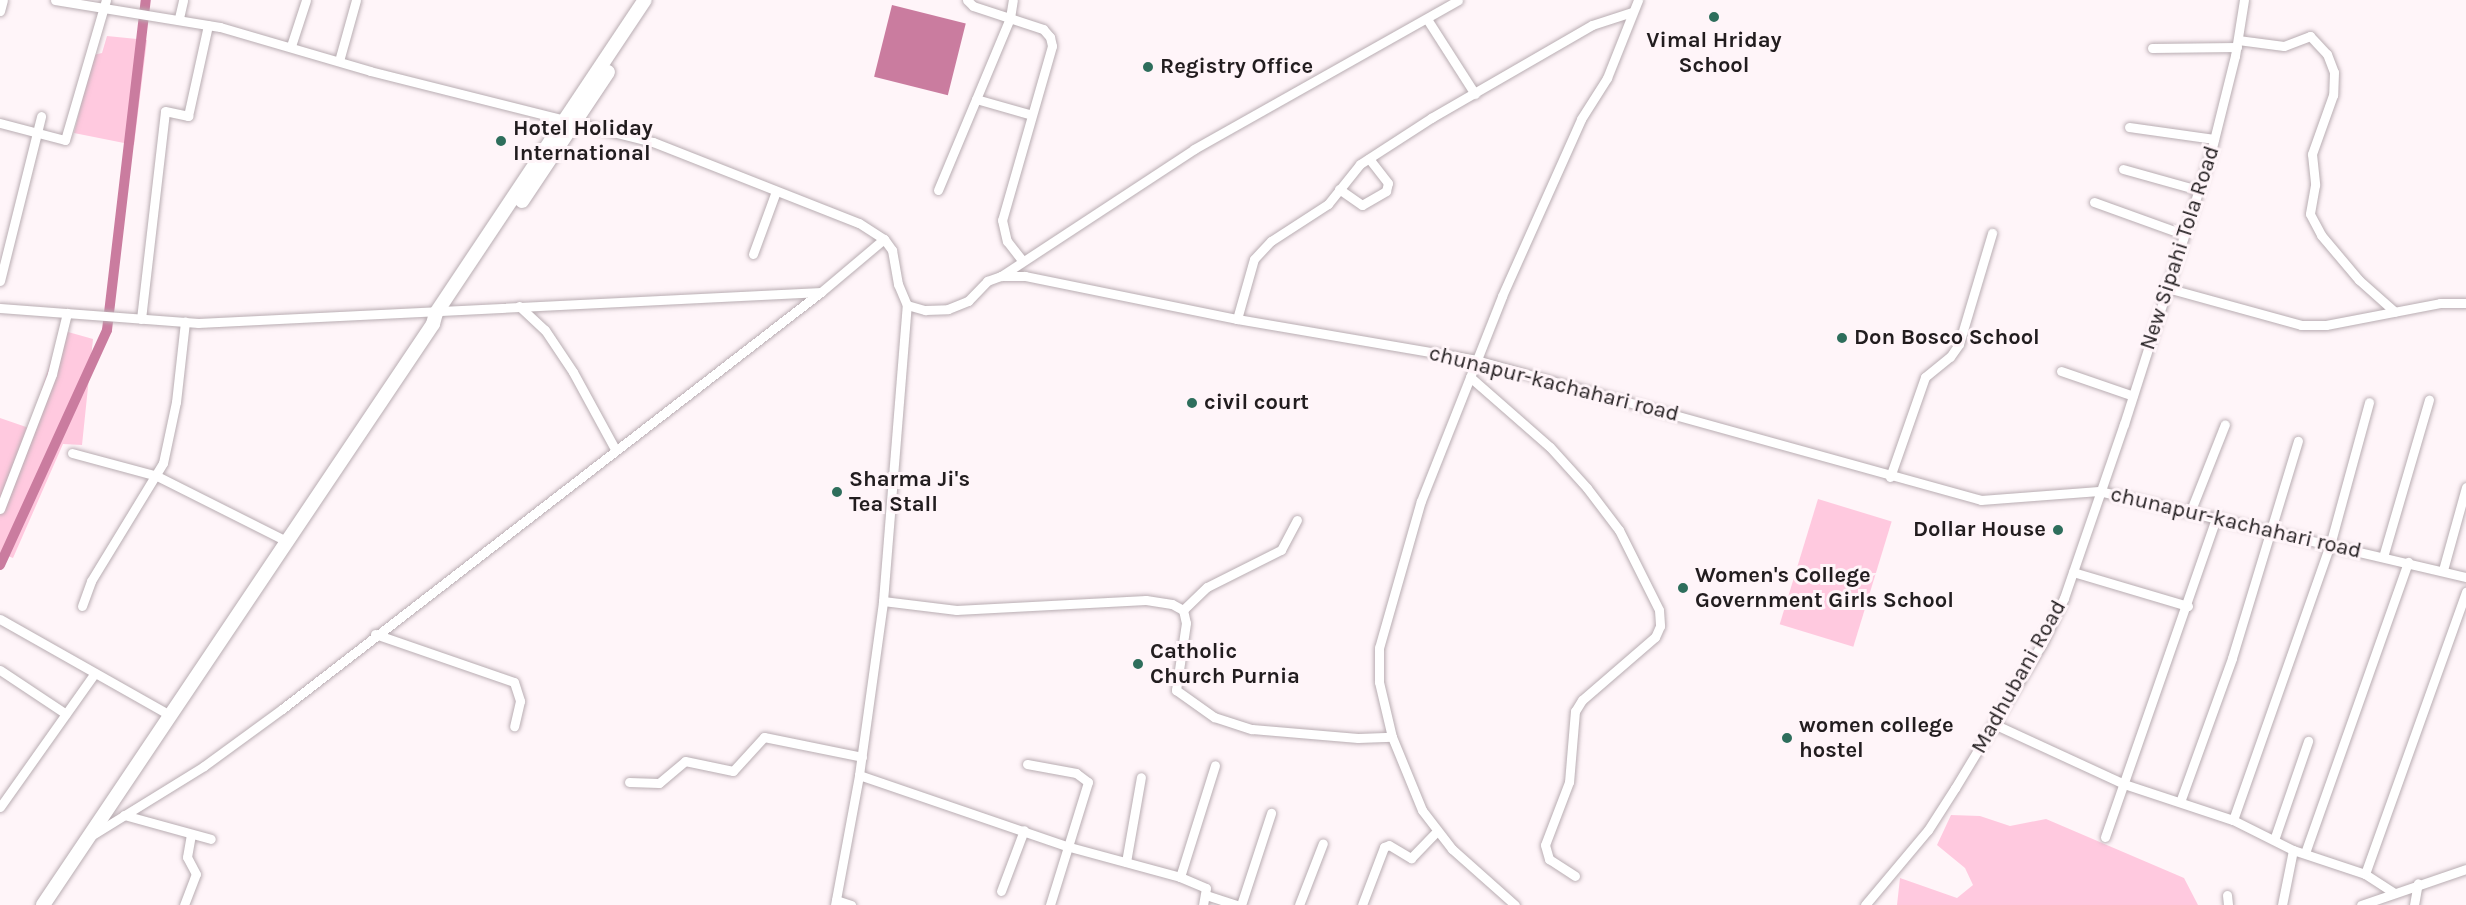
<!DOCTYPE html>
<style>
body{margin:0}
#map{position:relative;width:2466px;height:905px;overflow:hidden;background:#fff5f9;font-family:Karla,sans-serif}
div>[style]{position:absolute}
.green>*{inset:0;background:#ffc9df;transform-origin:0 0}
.water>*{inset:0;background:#ca7c9f;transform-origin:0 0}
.canal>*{height:10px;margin:-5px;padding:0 5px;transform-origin:5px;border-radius:5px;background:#ca7c9f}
.roads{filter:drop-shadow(0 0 2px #b9adb2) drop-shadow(0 0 2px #b9adb2)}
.minor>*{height:9px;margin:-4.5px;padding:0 4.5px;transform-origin:4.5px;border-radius:4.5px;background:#fff}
.highway>*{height:14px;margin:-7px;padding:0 7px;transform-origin:7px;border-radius:7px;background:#fff}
.dots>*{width:16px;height:16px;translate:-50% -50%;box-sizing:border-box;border:3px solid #fff5f9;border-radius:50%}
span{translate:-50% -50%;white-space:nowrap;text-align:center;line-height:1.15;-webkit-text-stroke:6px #fff5f9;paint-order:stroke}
.poi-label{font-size:22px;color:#221d1f;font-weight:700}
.left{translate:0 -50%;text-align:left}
.right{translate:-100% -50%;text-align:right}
.street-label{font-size:22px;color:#221d1f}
</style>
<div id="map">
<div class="green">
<div style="clip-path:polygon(107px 36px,147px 40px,134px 145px,74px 133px,93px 55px,102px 53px)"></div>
<div style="clip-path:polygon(61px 330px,93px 339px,82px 445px,63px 444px,13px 558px,0 553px,0 418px,29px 428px)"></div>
<div style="left:1818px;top:499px;width:77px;height:131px;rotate:17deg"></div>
<div style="clip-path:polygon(1951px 815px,1980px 816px,2010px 826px,2046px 819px,2184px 878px,2198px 905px,1897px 905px,1900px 878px,1957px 898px,1973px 885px,1965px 868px,1937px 845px)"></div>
</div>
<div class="water">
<div style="left:892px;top:5px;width:76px;height:74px;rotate:14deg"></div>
</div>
<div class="canal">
<div style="left:0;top:565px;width:258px;rotate:-65.5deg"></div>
<div style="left:107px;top:330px;width:332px;rotate:-83.3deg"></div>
</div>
<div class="roads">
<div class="minor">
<div style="left:55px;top:0;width:167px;rotate:9.3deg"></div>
<div style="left:220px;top:27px;width:156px;rotate:16.3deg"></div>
<div style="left:370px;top:71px;width:292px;rotate:14.1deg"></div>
<div style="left:653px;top:142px;width:221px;rotate:21.5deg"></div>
<div style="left:859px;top:223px;width:30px;rotate:33deg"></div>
<div style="left:884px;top:239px;width:14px;rotate:54deg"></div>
<div style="left:892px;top:250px;width:35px;rotate:80deg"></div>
<div style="left:898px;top:284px;width:23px;rotate:67deg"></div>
<div style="left:907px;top:305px;width:19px;rotate:16deg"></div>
<div style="left:925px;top:310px;width:23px;rotate:-2deg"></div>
<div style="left:948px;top:309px;width:22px;rotate:-22deg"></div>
<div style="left:968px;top:301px;width:28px;rotate:-46deg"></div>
<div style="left:987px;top:281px;width:15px;rotate:-20deg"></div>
<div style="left:1001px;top:276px;width:24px"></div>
<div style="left:1025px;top:276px;width:216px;rotate:11.5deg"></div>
<div style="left:1237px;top:319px;width:242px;rotate:9.7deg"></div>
<div style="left:1476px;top:360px;width:524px;rotate:15.49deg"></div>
<div style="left:1981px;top:500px;width:118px;rotate:-4.4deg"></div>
<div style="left:2099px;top:491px;width:377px;rotate:13.2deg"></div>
<div style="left:967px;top:0;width:8px;rotate:45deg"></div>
<div style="left:973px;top:6px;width:74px;rotate:18.2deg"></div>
<div style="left:1043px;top:29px;width:11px;rotate:49deg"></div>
<div style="left:1050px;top:37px;width:9px;rotate:77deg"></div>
<div style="left:1052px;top:46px;width:181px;rotate:106deg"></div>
<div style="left:1002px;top:220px;width:22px;rotate:77deg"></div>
<div style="left:1007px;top:241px;width:23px;rotate:52deg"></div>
<div style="left:0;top:11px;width:11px;rotate:-75deg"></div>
<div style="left:179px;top:18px;width:18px;rotate:-77deg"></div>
<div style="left:1427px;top:19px;width:89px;rotate:57.4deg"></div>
<div style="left:2238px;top:40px;width:46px;rotate:7.4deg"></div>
<div style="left:2284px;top:46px;width:28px;rotate:-21deg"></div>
<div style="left:2310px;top:36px;width:25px;rotate:47deg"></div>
<div style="left:2327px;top:54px;width:19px;rotate:69deg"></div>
<div style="left:2334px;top:72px;width:23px;rotate:92deg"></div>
<div style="left:2333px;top:95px;width:63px;rotate:109.6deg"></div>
<div style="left:2312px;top:154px;width:31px;rotate:84deg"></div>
<div style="left:2315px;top:185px;width:29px;rotate:100deg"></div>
<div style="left:2310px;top:214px;width:24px;rotate:62deg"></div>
<div style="left:2321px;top:235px;width:59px;rotate:49.8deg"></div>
<div style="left:2359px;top:280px;width:48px;rotate:41.6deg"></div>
<div style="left:291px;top:46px;width:48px;rotate:-71.9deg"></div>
<div style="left:2152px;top:48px;width:85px;rotate:-0.7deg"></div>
<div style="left:339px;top:61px;width:63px;rotate:-74.4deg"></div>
<div style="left:976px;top:99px;width:58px;rotate:15.9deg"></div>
<div style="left:0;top:123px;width:67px;rotate:14.7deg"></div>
<div style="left:65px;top:140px;width:146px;rotate:-73.7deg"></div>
<div style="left:2129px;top:127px;width:86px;rotate:8deg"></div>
<div style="left:2123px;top:169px;width:78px;rotate:15.6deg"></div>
<div style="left:1339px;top:189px;width:28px;rotate:35deg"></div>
<div style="left:1362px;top:205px;width:28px;rotate:-30deg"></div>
<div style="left:1386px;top:191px;width:8px;rotate:-76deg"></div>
<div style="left:1388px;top:183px;width:31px;rotate:-128deg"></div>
<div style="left:938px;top:190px;width:186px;rotate:-67.3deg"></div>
<div style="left:1010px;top:18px;width:18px;rotate:-81deg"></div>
<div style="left:2094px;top:202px;width:95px;rotate:19.8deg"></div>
<div style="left:753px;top:254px;width:67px;rotate:-69.9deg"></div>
<div style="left:1001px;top:276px;width:231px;rotate:-33.3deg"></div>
<div style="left:1194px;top:149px;width:303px;rotate:-29.4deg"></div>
<div style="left:0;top:281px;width:170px;rotate:-76deg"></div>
<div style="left:2167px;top:288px;width:139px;rotate:15.4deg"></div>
<div style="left:2301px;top:325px;width:25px"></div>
<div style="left:2326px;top:325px;width:116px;rotate:-10.9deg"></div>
<div style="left:2440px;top:303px;width:26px"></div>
<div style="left:519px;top:306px;width:35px;rotate:43deg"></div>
<div style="left:545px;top:330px;width:50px;rotate:56.3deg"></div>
<div style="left:573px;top:372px;width:88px;rotate:61.4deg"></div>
<div style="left:0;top:308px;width:199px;rotate:4.3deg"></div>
<div style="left:198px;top:323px;width:624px;rotate:-2.85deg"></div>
<div style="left:141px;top:319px;width:209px;rotate:-83.4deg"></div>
<div style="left:165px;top:111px;width:24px;rotate:12deg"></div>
<div style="left:188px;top:116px;width:93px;rotate:-77.6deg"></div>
<div style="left:1237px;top:319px;width:62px;rotate:-74.2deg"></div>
<div style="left:1254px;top:259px;width:25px;rotate:-47deg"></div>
<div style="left:1271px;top:241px;width:68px;rotate:-33deg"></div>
<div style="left:1328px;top:204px;width:51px;rotate:-51.3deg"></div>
<div style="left:1360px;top:164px;width:85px;rotate:-32.9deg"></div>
<div style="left:1431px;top:118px;width:186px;rotate:-30deg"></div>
<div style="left:1592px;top:25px;width:42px;rotate:-18deg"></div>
<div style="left:2061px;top:371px;width:76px;rotate:19.1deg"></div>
<div style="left:1470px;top:377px;width:106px;rotate:41.2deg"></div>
<div style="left:1550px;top:447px;width:55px;rotate:47.9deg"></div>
<div style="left:1587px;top:488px;width:53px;rotate:52.7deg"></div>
<div style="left:1619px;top:530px;width:89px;rotate:63.4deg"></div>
<div style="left:1659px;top:610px;width:16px;rotate:86deg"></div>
<div style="left:1660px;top:626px;width:12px;rotate:114deg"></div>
<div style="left:1655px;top:637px;width:96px;rotate:139.2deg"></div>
<div style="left:1582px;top:700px;width:13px;rotate:122deg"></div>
<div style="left:1575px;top:711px;width:71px;rotate:94.8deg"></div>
<div style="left:1569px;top:782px;width:67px;rotate:110.9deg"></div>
<div style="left:1545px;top:845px;width:15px;rotate:74deg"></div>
<div style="left:1549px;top:859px;width:31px;rotate:33deg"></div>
<div style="left:72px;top:453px;width:88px;rotate:15.1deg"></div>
<div style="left:157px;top:476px;width:147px;rotate:26.7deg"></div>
<div style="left:1890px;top:477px;width:106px;rotate:-70.7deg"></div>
<div style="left:1925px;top:377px;width:32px;rotate:-39deg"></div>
<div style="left:1950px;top:357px;width:16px;rotate:-55deg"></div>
<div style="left:1959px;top:344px;width:116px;rotate:-73.4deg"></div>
<div style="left:0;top:509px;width:145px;rotate:-68.9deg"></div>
<div style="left:52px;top:374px;width:63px;rotate:-76.2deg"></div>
<div style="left:2191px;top:510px;width:92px;rotate:-68.4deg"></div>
<div style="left:2383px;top:557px;width:164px;rotate:-73.7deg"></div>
<div style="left:2443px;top:570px;width:86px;rotate:-74.5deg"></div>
<div style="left:2073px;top:572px;width:120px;rotate:16.5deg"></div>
<div style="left:883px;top:601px;width:74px;rotate:7deg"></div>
<div style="left:956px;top:610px;width:190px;rotate:-3deg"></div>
<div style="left:1146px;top:600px;width:26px;rotate:9deg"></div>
<div style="left:1172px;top:604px;width:13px;rotate:29deg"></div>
<div style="left:1183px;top:610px;width:13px;rotate:77deg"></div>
<div style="left:1186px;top:623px;width:68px;rotate:98.5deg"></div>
<div style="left:1176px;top:690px;width:47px;rotate:35.4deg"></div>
<div style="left:1214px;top:717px;width:40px;rotate:18deg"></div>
<div style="left:1252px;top:729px;width:106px;rotate:4.9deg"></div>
<div style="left:1358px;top:738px;width:34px;rotate:-2deg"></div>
<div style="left:82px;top:606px;width:27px;rotate:-70deg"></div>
<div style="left:91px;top:581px;width:138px;rotate:-58.6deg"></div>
<div style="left:163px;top:463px;width:62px;rotate:-78deg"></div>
<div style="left:176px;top:402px;width:81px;rotate:-83.6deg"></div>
<div style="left:1183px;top:610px;width:33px;rotate:-44deg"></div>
<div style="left:1207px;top:587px;width:83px;rotate:-26.6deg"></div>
<div style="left:1281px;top:550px;width:34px;rotate:-62deg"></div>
<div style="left:0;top:619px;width:195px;rotate:29.5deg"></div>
<div style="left:375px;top:634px;width:147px;rotate:19.1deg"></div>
<div style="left:514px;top:682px;width:20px;rotate:72deg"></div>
<div style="left:520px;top:701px;width:26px;rotate:103deg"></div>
<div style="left:0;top:670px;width:79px;rotate:33.7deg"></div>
<div style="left:1996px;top:725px;width:141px;rotate:24.7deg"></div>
<div style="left:2124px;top:784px;width:115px;rotate:18.3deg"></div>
<div style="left:2233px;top:820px;width:67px;rotate:26.6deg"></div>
<div style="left:2293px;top:850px;width:76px;rotate:18.4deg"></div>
<div style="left:2365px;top:874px;width:35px;rotate:33deg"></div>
<div style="left:1027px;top:764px;width:50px;rotate:10.4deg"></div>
<div style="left:1076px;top:773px;width:15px;rotate:37deg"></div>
<div style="left:1088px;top:782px;width:129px;rotate:107.2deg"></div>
<div style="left:859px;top:775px;width:219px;rotate:18.9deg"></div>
<div style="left:1066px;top:846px;width:118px;rotate:15.2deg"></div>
<div style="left:1180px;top:877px;width:28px;rotate:23deg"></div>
<div style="left:1206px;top:888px;width:17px;rotate:100deg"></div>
<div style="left:629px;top:782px;width:30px;rotate:2deg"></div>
<div style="left:659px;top:783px;width:34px;rotate:-40deg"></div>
<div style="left:685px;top:761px;width:49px;rotate:11.8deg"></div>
<div style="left:733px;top:771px;width:46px;rotate:-47.6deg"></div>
<div style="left:764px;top:737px;width:100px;rotate:11.5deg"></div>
<div style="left:2180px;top:802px;width:153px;rotate:-70.1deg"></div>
<div style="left:2232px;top:658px;width:227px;rotate:-73.1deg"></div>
<div style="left:0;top:807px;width:164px;rotate:-54.7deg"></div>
<div style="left:124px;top:815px;width:90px;rotate:15.4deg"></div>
<div style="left:2233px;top:820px;width:292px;rotate:-70.6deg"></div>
<div style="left:2330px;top:545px;width:148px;rotate:-74.7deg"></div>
<div style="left:94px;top:834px;width:129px;rotate:-31.7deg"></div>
<div style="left:204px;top:766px;width:97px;rotate:-36.2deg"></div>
<div style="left:282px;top:709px;width:681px;rotate:-37.73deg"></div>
<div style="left:821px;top:292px;width:82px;rotate:-40.1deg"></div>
<div style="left:2105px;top:837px;width:340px;rotate:-70.8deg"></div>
<div style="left:2274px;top:840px;width:105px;rotate:-71deg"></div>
<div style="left:2305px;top:853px;width:309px;rotate:-70.5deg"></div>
<div style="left:1126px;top:862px;width:86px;rotate:-80deg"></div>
<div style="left:2365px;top:874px;width:300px;rotate:-70.3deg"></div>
<div style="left:1180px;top:877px;width:117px;rotate:-72.6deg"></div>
<div style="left:1001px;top:891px;width:65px;rotate:-69.3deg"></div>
<div style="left:1206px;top:895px;width:33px;rotate:18deg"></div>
<div style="left:2227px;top:895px;width:10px;rotate:84deg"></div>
<div style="left:836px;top:900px;width:16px;rotate:18deg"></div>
<div style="left:184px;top:905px;width:33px;rotate:-69deg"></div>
<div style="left:196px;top:874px;width:19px;rotate:-118deg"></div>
<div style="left:187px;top:857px;width:23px;rotate:-80deg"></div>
<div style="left:835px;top:905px;width:132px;rotate:-79.5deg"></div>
<div style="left:859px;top:775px;width:176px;rotate:-82.1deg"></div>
<div style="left:883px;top:601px;width:297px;rotate:-85.4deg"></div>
<div style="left:1241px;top:905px;width:97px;rotate:-71.9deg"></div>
<div style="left:1299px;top:905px;width:66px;rotate:-68.8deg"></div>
<div style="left:1362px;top:905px;width:62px;rotate:-69.2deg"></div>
<div style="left:1384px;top:847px;width:5px;rotate:-22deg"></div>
<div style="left:1389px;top:845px;width:26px;rotate:31deg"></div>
<div style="left:1411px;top:858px;width:37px;rotate:-46deg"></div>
<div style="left:1515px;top:905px;width:84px;rotate:-138.4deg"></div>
<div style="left:1452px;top:849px;width:49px;rotate:-127.6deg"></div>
<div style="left:1422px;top:810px;width:79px;rotate:-112.3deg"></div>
<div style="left:1392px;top:737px;width:57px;rotate:-103.3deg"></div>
<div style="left:1379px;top:682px;width:34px;rotate:-90deg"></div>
<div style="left:1379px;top:648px;width:153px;rotate:-74.1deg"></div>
<div style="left:1421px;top:501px;width:220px;rotate:-68.4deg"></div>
<div style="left:1502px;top:296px;width:194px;rotate:-65.9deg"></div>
<div style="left:1581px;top:119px;width:49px;rotate:-57.6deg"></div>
<div style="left:1607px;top:78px;width:84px;rotate:-68.3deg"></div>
<div style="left:1865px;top:905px;width:98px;rotate:-50deg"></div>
<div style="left:1928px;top:830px;width:50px;rotate:-57.3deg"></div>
<div style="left:1955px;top:788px;width:168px;rotate:-58.9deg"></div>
<div style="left:2042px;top:644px;width:51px;rotate:-64.4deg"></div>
<div style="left:2064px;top:598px;width:184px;rotate:-71deg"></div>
<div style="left:2124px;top:424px;width:290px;rotate:-72.3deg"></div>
<div style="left:2212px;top:148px;width:95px;rotate:-76deg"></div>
<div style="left:2235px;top:56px;width:57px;rotate:-80.9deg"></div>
<div style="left:2282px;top:905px;width:56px;rotate:-78.7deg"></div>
<div style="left:2361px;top:905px;width:111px;rotate:-18.9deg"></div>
<div style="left:2414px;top:905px;width:22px;rotate:-80deg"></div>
</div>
<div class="highway">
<div style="left:522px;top:201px;width:155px;rotate:-56.3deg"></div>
<div style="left:43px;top:905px;width:700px;rotate:-56.13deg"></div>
<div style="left:433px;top:324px;width:11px;rotate:-75deg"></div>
<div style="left:436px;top:313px;width:376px;rotate:-56.3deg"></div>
</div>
</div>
<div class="dots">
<div style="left:1714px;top:17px;background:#2e6e5c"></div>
<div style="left:1148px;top:67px;background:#2e6e5c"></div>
<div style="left:501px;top:141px;background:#2e6e5c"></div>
<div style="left:1842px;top:338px;background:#2e6e5c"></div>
<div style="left:1192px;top:403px;background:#2e6e5c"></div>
<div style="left:837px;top:492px;background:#2e6e5c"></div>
<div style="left:2058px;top:530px;background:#2e6e5c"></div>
<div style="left:1683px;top:588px;background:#2e6e5c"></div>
<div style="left:1138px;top:664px;background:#2e6e5c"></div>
<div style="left:1787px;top:738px;background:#2e6e5c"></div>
</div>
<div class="poi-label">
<span style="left:1714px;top:53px">Vimal Hriday<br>School</span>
<span class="left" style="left:1160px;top:67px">Registry Office</span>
<span class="left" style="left:513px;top:141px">Hotel Holiday<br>International</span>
<span class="left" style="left:1854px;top:338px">Don Bosco School</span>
<span class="left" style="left:1204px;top:403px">civil court</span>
<span class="left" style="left:849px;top:492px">Sharma Ji's<br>Tea Stall</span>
<span class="right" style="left:2046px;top:530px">Dollar House</span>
<span class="left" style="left:1695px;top:588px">Women's College<br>Government Girls School</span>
<span class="left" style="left:1150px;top:664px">Catholic<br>Church Purnia</span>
<span class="left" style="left:1799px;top:738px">women college<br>hostel</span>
</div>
<div class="street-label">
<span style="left:2180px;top:248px;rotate:-72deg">New Sipahi Tola Road</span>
<span style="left:1554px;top:384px;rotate:14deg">chunapur-kachahari road</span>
<span style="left:2236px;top:523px;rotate:13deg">chunapur-kachahari road</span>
<span style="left:2019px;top:677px;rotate:-61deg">Madhubani Road</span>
</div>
</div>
